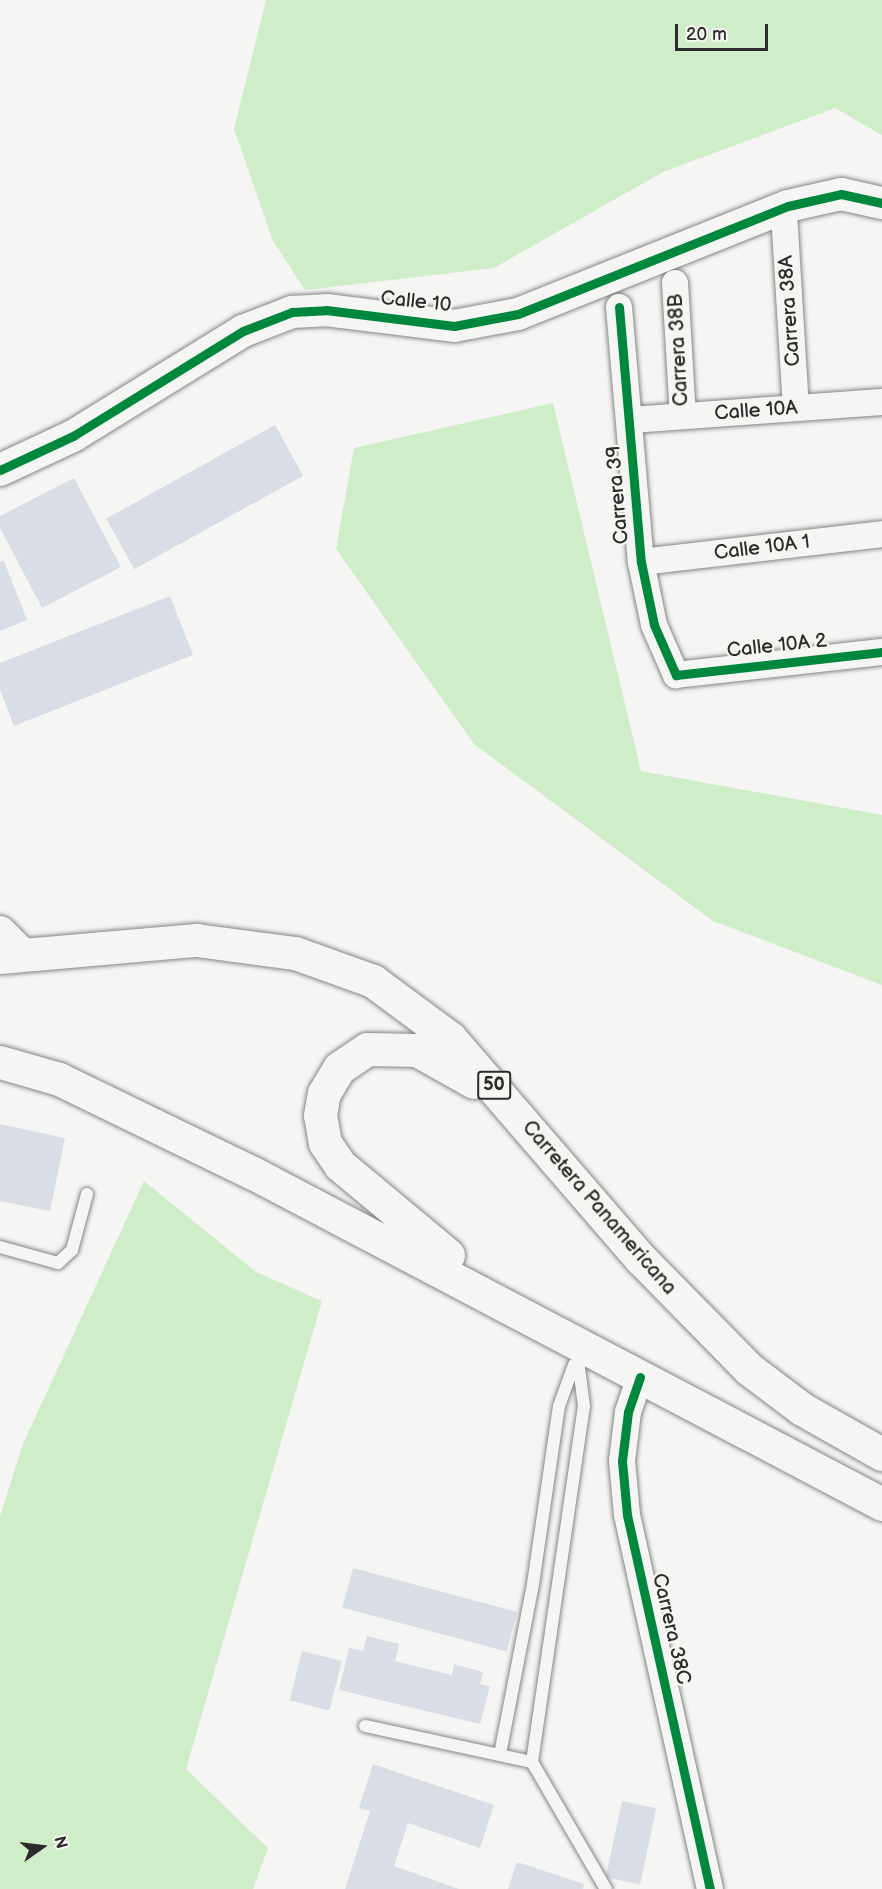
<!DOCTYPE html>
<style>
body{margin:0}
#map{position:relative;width:882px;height:1889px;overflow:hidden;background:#f5f5f3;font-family:"Balsamiq Sans",sans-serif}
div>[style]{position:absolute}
.green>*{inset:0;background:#d0edca}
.building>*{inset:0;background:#d9dee6;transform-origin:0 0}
.roads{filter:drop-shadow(0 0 2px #868685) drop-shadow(0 0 2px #868685)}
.service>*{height:12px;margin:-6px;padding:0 6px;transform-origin:6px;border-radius:6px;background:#f5f5f3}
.minor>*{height:26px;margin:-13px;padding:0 13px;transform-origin:13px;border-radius:13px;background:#f5f5f3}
.tertiary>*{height:32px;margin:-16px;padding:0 16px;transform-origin:16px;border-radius:16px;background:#f5f5f3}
.trunk>*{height:33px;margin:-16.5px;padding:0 16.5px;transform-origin:16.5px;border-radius:16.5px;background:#f5f5f3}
.cycleway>*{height:9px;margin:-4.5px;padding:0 4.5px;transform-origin:4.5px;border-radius:4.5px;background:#00873e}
span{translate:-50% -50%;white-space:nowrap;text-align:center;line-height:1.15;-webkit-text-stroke:4.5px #f6f6f2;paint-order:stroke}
.shield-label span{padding:2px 4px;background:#f6f6f2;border:2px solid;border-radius:4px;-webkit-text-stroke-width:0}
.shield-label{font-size:18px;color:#2b2b2b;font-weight:700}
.street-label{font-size:20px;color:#2b2b2b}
.north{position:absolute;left:12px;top:1817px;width:60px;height:60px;-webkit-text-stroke:4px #f6f6f2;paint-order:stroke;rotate:76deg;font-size:16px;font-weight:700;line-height:24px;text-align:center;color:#2b2b2b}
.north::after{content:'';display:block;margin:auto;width:21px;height:27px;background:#2b2b2b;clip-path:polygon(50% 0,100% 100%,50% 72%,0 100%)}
.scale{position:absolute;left:675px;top:24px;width:93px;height:27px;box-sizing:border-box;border:3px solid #2b2b2b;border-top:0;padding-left:8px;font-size:18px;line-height:21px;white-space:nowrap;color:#2b2b2b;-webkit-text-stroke:4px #f6f6f2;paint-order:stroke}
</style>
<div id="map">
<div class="green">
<div style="clip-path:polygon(266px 0,882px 0,882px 135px,835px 108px,663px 172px,494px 268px,305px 290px,273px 241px,234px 129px)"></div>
<div style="clip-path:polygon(553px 403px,641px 771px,882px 815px,882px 985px,713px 921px,474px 744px,336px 549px,354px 448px)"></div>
<div style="clip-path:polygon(144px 1181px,256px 1272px,322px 1301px,186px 1769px,268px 1848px,253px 1889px,0 1889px,0 1516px,23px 1444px)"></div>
</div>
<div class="building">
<div style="left:275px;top:425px;width:58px;height:193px;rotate:61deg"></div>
<div style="clip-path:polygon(74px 478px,121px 567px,42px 608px,0 528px,0 516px)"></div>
<div style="clip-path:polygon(4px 561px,27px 620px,0 631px,0 562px)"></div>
<div style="clip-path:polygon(170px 596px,193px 655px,14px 726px,0 690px,0 663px)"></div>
<div style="clip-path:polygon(0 1124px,65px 1138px,50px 1211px,0 1201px)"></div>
<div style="left:353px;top:1568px;width:170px;height:41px;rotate:15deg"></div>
<div style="clip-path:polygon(367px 1636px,399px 1644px,395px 1661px,452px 1675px,454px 1664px,483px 1672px,480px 1684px,490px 1686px,480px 1724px,339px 1690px,349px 1648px,363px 1651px)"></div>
<div style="left:302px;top:1651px;width:41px;height:51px;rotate:14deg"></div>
<div style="clip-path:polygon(373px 1764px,494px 1805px,480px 1848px,408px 1823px,394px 1866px,459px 1889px,345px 1889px,370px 1811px,359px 1808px)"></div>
<div style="left:622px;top:1801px;width:35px;height:78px;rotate:12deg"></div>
<div style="clip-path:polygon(517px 1862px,584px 1884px,583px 1889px,508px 1889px)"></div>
</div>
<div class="roads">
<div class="service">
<div style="left:0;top:1247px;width:60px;rotate:15.4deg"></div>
<div style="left:58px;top:1263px;width:19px;rotate:-43deg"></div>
<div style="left:72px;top:1250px;width:58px;rotate:-75deg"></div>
<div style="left:365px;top:1726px;width:171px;rotate:12.2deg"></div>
<div style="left:532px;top:1762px;width:147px;rotate:59.8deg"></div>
<div style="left:500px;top:1754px;width:173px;rotate:-79deg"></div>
<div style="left:533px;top:1584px;width:180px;rotate:-81.7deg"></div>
<div style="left:559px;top:1406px;width:44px;rotate:-69.9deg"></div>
<div style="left:532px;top:1762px;width:360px;rotate:-81.7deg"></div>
<div style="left:584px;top:1406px;width:62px;rotate:-97.5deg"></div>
</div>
<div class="minor">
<div style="left:784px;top:213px;width:195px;rotate:86.5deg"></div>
<div style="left:675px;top:283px;width:133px;rotate:86.6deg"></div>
<div style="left:619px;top:307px;width:256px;rotate:85.1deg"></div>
<div style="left:641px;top:562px;width:64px;rotate:78.3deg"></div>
<div style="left:654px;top:625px;width:55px;rotate:66.3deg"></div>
<div style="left:676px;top:675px;width:207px;rotate:-6.4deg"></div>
<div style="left:630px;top:420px;width:253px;rotate:-4.1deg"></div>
<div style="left:641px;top:562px;width:243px;rotate:-6.6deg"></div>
<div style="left:640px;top:1377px;width:37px;rotate:109deg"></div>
<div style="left:628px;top:1412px;width:49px;rotate:97deg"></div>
<div style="left:622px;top:1461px;width:54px;rotate:84.7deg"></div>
<div style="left:627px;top:1515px;width:383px;rotate:77.5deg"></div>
</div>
<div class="tertiary">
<div style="left:0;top:470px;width:81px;rotate:-25deg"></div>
<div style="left:73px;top:436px;width:200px;rotate:-31.7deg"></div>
<div style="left:243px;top:331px;width:53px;rotate:-21.2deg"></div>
<div style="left:292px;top:312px;width:34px;rotate:-3deg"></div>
<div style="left:326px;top:310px;width:129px;rotate:7.1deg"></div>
<div style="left:454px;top:326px;width:65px;rotate:-10.6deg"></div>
<div style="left:518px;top:314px;width:291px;rotate:-21.8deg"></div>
<div style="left:788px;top:206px;width:54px;rotate:-12.8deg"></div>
<div style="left:841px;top:194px;width:42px;rotate:12.4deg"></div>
<div style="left:0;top:932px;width:31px;rotate:45deg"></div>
</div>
<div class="trunk">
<div style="left:0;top:957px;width:197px;rotate:-5deg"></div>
<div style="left:196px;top:940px;width:100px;rotate:7.5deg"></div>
<div style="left:295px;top:953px;width:83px;rotate:19.7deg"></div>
<div style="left:373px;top:981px;width:96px;rotate:36.5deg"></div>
<div style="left:450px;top:1038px;width:292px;rotate:49.2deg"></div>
<div style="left:641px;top:1259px;width:154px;rotate:45.5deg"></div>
<div style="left:749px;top:1369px;width:66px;rotate:37deg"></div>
<div style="left:802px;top:1409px;width:92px;rotate:29.4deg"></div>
<div style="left:0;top:1062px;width:61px;rotate:16.1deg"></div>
<div style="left:59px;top:1079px;width:216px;rotate:25.9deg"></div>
<div style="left:253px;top:1173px;width:711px;rotate:27.75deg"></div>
<div style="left:448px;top:1255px;width:141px;rotate:-140.2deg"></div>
<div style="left:340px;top:1165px;width:27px;rotate:-124deg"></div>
<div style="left:325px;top:1143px;width:28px;rotate:-100deg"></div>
<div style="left:320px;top:1115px;width:22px;rotate:-80deg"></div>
<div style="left:324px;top:1093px;width:29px;rotate:-59deg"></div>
<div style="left:339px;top:1068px;width:34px;rotate:-34deg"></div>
<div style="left:367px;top:1049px;width:50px;rotate:1.1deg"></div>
<div style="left:417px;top:1050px;width:65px;rotate:29.3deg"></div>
</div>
</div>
<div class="cycleway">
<div style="left:619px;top:307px;width:256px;rotate:85.1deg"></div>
<div style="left:641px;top:562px;width:64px;rotate:78.3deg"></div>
<div style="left:654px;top:625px;width:55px;rotate:66.3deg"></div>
<div style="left:676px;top:675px;width:207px;rotate:-6.4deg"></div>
<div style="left:0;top:470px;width:81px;rotate:-25deg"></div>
<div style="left:73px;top:436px;width:200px;rotate:-31.7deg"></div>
<div style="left:243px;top:331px;width:53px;rotate:-21.2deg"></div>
<div style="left:292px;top:312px;width:34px;rotate:-3deg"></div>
<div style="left:326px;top:310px;width:129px;rotate:7.1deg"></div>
<div style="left:454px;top:326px;width:65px;rotate:-10.6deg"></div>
<div style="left:518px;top:314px;width:291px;rotate:-21.8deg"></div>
<div style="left:788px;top:206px;width:54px;rotate:-12.8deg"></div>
<div style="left:841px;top:194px;width:42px;rotate:12.4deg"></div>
<div style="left:640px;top:1377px;width:37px;rotate:109deg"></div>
<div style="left:628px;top:1412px;width:49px;rotate:97deg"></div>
<div style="left:622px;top:1461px;width:54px;rotate:84.7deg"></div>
<div style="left:627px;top:1515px;width:383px;rotate:77.5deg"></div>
</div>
<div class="shield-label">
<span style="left:494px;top:1085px">50</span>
</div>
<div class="street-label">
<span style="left:416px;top:302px;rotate:6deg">Calle 10</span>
<span style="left:790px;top:311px;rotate:-94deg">Carrera 38A</span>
<span style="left:679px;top:350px;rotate:-93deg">Carrera 38B</span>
<span style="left:756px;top:411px;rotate:-4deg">Calle 10A</span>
<span style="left:618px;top:495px;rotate:-95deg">Carrera 39</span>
<span style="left:762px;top:548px;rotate:-7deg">Calle 10A 1</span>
<span style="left:777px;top:646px;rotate:-6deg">Calle 10A 2</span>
<span style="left:599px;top:1208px;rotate:49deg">Carretera Panamericana</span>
<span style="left:671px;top:1629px;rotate:77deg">Carrera 38C</span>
</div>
<div class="north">N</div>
<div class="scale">20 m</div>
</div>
